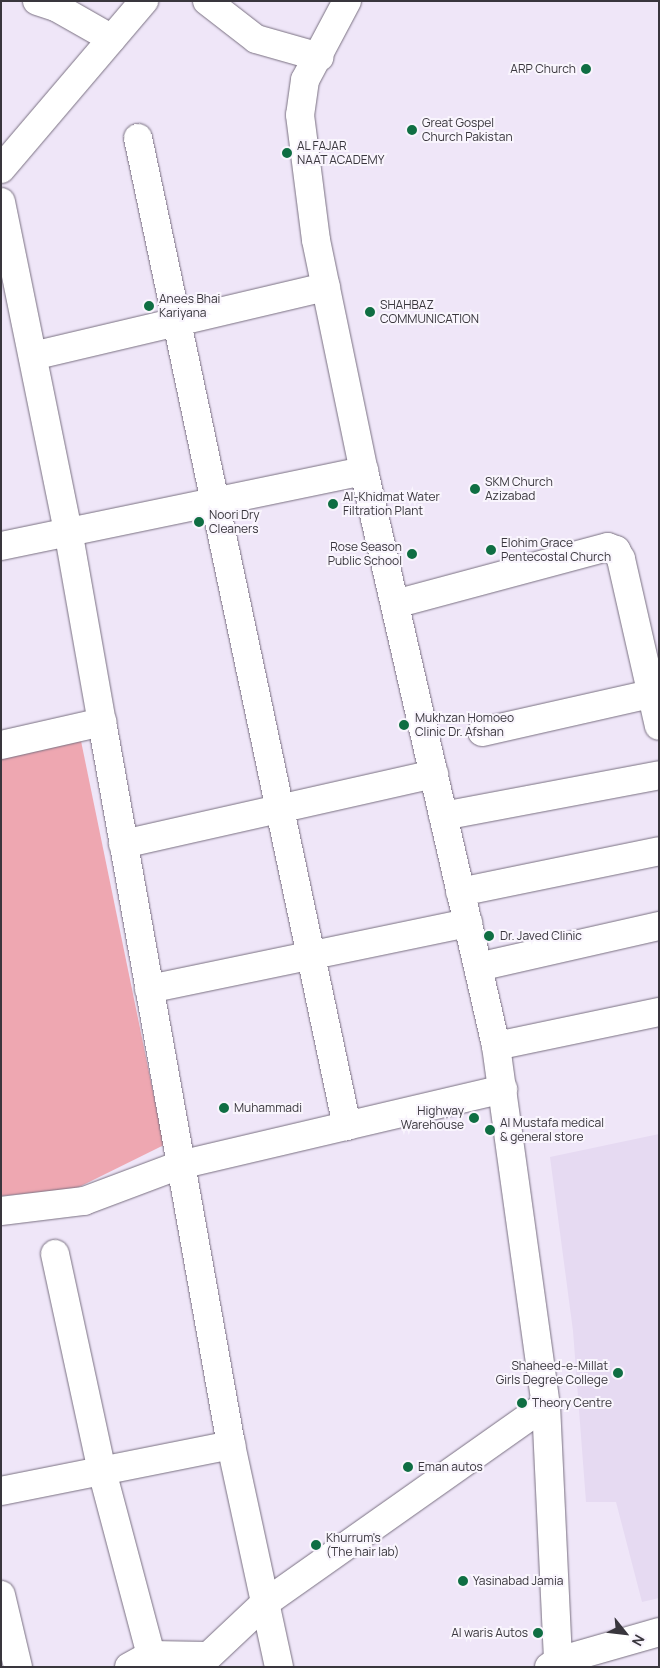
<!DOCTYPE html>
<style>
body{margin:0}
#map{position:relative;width:660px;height:1668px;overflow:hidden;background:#efe6f8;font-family:Manrope,sans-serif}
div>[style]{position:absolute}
.built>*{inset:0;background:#e6daf2}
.green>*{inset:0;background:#eea7b1}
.roads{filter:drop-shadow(0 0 1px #797081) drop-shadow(0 0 1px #797081)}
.minor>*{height:28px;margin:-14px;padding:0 14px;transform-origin:14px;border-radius:14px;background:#fff}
.major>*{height:28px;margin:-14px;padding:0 14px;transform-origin:14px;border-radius:14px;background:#fff}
.dots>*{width:14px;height:14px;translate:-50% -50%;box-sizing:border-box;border:2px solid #f9f5fd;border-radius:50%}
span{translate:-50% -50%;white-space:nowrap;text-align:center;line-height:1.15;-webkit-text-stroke:4px #f9f5fd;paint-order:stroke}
.poi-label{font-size:12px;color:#39363d}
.right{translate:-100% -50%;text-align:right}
.left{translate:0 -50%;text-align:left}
.frame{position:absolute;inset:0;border:2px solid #39363d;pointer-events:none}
.north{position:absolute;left:600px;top:1608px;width:50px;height:50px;-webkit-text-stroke:4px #f9f5fd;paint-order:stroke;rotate:119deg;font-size:14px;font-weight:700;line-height:20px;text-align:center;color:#39363d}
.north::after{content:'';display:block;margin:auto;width:18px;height:22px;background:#39363d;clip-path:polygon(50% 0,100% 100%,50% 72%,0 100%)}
</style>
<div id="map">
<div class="built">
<div style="clip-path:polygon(659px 1134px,659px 1598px,642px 1602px,616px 1502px,586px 1502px,573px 1331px,550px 1157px)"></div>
</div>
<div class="green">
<div style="clip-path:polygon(81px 741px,164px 1145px,75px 1189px,1px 1196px,1px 757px)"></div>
</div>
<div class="roads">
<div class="minor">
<div style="left:37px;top:1px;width:20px;rotate:18deg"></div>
<div style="left:56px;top:7px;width:64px;rotate:29.7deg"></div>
<div style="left:207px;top:1px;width:62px;rotate:37.8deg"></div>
<div style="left:256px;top:39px;width:66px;rotate:15.9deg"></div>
<div style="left:347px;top:1px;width:89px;rotate:118deg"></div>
<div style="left:305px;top:80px;width:35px;rotate:98deg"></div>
<div style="left:300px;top:115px;width:126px;rotate:82.7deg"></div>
<div style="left:316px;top:240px;width:236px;rotate:78.3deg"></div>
<div style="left:364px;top:471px;width:590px;rotate:77.07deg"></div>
<div style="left:496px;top:1046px;width:362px;rotate:82.1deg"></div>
<div style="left:546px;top:1405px;width:256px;rotate:87.3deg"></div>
<div style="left:138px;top:138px;width:1010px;rotate:78.06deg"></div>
<div style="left:1px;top:169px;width:221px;rotate:-49.6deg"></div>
<div style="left:1px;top:202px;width:335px;rotate:78.5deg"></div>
<div style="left:68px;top:530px;width:195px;rotate:80deg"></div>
<div style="left:33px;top:356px;width:301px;rotate:-13.3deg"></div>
<div style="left:1px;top:546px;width:371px;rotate:-11.7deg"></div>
<div style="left:395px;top:604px;width:220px;rotate:-15deg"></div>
<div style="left:608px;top:547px;width:9px;rotate:21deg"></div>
<div style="left:616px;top:550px;width:10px;rotate:61deg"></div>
<div style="left:621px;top:559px;width:171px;rotate:77.2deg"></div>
<div style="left:482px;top:732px;width:181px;rotate:-12.7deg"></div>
<div style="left:1px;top:745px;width:104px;rotate:-12.8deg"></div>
<div style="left:102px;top:722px;width:734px;rotate:79.88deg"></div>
<div style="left:231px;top:1445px;width:227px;rotate:77.8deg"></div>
<div style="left:443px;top:816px;width:220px;rotate:-10.7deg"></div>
<div style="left:123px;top:844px;width:319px;rotate:-12.7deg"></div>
<div style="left:460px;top:892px;width:203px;rotate:-11.6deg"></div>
<div style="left:478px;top:967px;width:186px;rotate:-12.8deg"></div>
<div style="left:149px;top:989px;width:326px;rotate:-11.7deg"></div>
<div style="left:496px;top:1046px;width:167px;rotate:-11.8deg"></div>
<div style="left:1px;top:1211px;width:84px;rotate:-6.9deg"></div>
<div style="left:84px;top:1201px;width:103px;rotate:-20.6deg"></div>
<div style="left:180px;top:1165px;width:332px;rotate:-13.2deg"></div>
<div style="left:55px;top:1254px;width:222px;rotate:77.8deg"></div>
<div style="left:102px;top:1471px;width:190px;rotate:75.1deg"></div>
<div style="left:1px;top:1491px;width:235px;rotate:-11.3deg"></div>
<div style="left:1px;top:1595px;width:74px;rotate:76.7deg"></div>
<div style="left:129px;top:1667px;width:25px;rotate:-29deg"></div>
<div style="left:151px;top:1655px;width:57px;rotate:1deg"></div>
<div style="left:197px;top:1667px;width:93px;rotate:-43.3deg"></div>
<div style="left:265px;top:1603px;width:344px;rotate:-35.2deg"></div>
</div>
<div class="major">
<div style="left:549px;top:1667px;width:11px;rotate:-34deg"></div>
<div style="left:558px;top:1661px;width:105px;rotate:-16deg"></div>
</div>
</div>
<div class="dots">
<div style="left:586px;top:69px;background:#0f6e43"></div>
<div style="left:412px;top:130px;background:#0f6e43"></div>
<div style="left:287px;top:153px;background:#0f6e43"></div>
<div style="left:149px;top:306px;background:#0f6e43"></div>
<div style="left:370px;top:312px;background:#0f6e43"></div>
<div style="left:475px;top:489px;background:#0f6e43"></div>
<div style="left:333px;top:504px;background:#0f6e43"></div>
<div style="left:199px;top:522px;background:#0f6e43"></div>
<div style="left:491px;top:550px;background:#0f6e43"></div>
<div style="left:412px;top:554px;background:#0f6e43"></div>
<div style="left:404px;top:725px;background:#0f6e43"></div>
<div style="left:489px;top:936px;background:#0f6e43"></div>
<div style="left:224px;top:1108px;background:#0f6e43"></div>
<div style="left:474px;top:1118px;background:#0f6e43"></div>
<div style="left:490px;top:1130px;background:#0f6e43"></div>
<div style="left:618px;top:1373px;background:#0f6e43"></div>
<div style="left:522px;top:1403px;background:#0f6e43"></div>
<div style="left:408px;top:1467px;background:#0f6e43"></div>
<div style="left:316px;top:1545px;background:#0f6e43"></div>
<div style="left:463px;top:1581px;background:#0f6e43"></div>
<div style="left:538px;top:1633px;background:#0f6e43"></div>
</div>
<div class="poi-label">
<span class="right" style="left:576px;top:69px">ARP Church</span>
<span class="left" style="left:422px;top:130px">Great Gospel<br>Church Pakistan</span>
<span class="left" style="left:297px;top:153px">AL FAJAR<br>NAAT ACADEMY</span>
<span class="left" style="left:159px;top:306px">Anees Bhai<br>Kariyana</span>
<span class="left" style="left:380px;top:312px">SHAHBAZ<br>COMMUNICATION</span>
<span class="left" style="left:485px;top:489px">SKM Church<br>Azizabad</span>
<span class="left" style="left:343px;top:504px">Al-Khidmat Water<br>Filtration Plant</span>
<span class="left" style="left:209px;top:522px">Noori Dry<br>Cleaners</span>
<span class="left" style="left:501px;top:550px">Elohim Grace<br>Pentecostal Church</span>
<span class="right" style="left:402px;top:554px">Rose Season<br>Public School</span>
<span class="left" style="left:415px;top:725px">Mukhzan Homoeo<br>Clinic Dr. Afshan</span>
<span class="left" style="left:500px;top:936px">Dr. Javed Clinic</span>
<span class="left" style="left:234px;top:1108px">Muhammadi</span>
<span class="right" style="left:464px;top:1118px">Highway<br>Warehouse</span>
<span class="left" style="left:500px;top:1130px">Al Mustafa medical<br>&amp; general store</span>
<span class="right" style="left:608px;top:1373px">Shaheed-e-Millat<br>Girls Degree College</span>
<span class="left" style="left:532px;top:1403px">Theory Centre</span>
<span class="left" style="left:418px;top:1467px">Eman autos</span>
<span class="left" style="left:326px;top:1545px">Khurrum's<br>(The hair lab)</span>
<span class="left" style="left:473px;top:1581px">Yasinabad Jamia</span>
<span class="right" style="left:528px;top:1633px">Al waris Autos</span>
</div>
<div class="frame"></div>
<div class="north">N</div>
</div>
